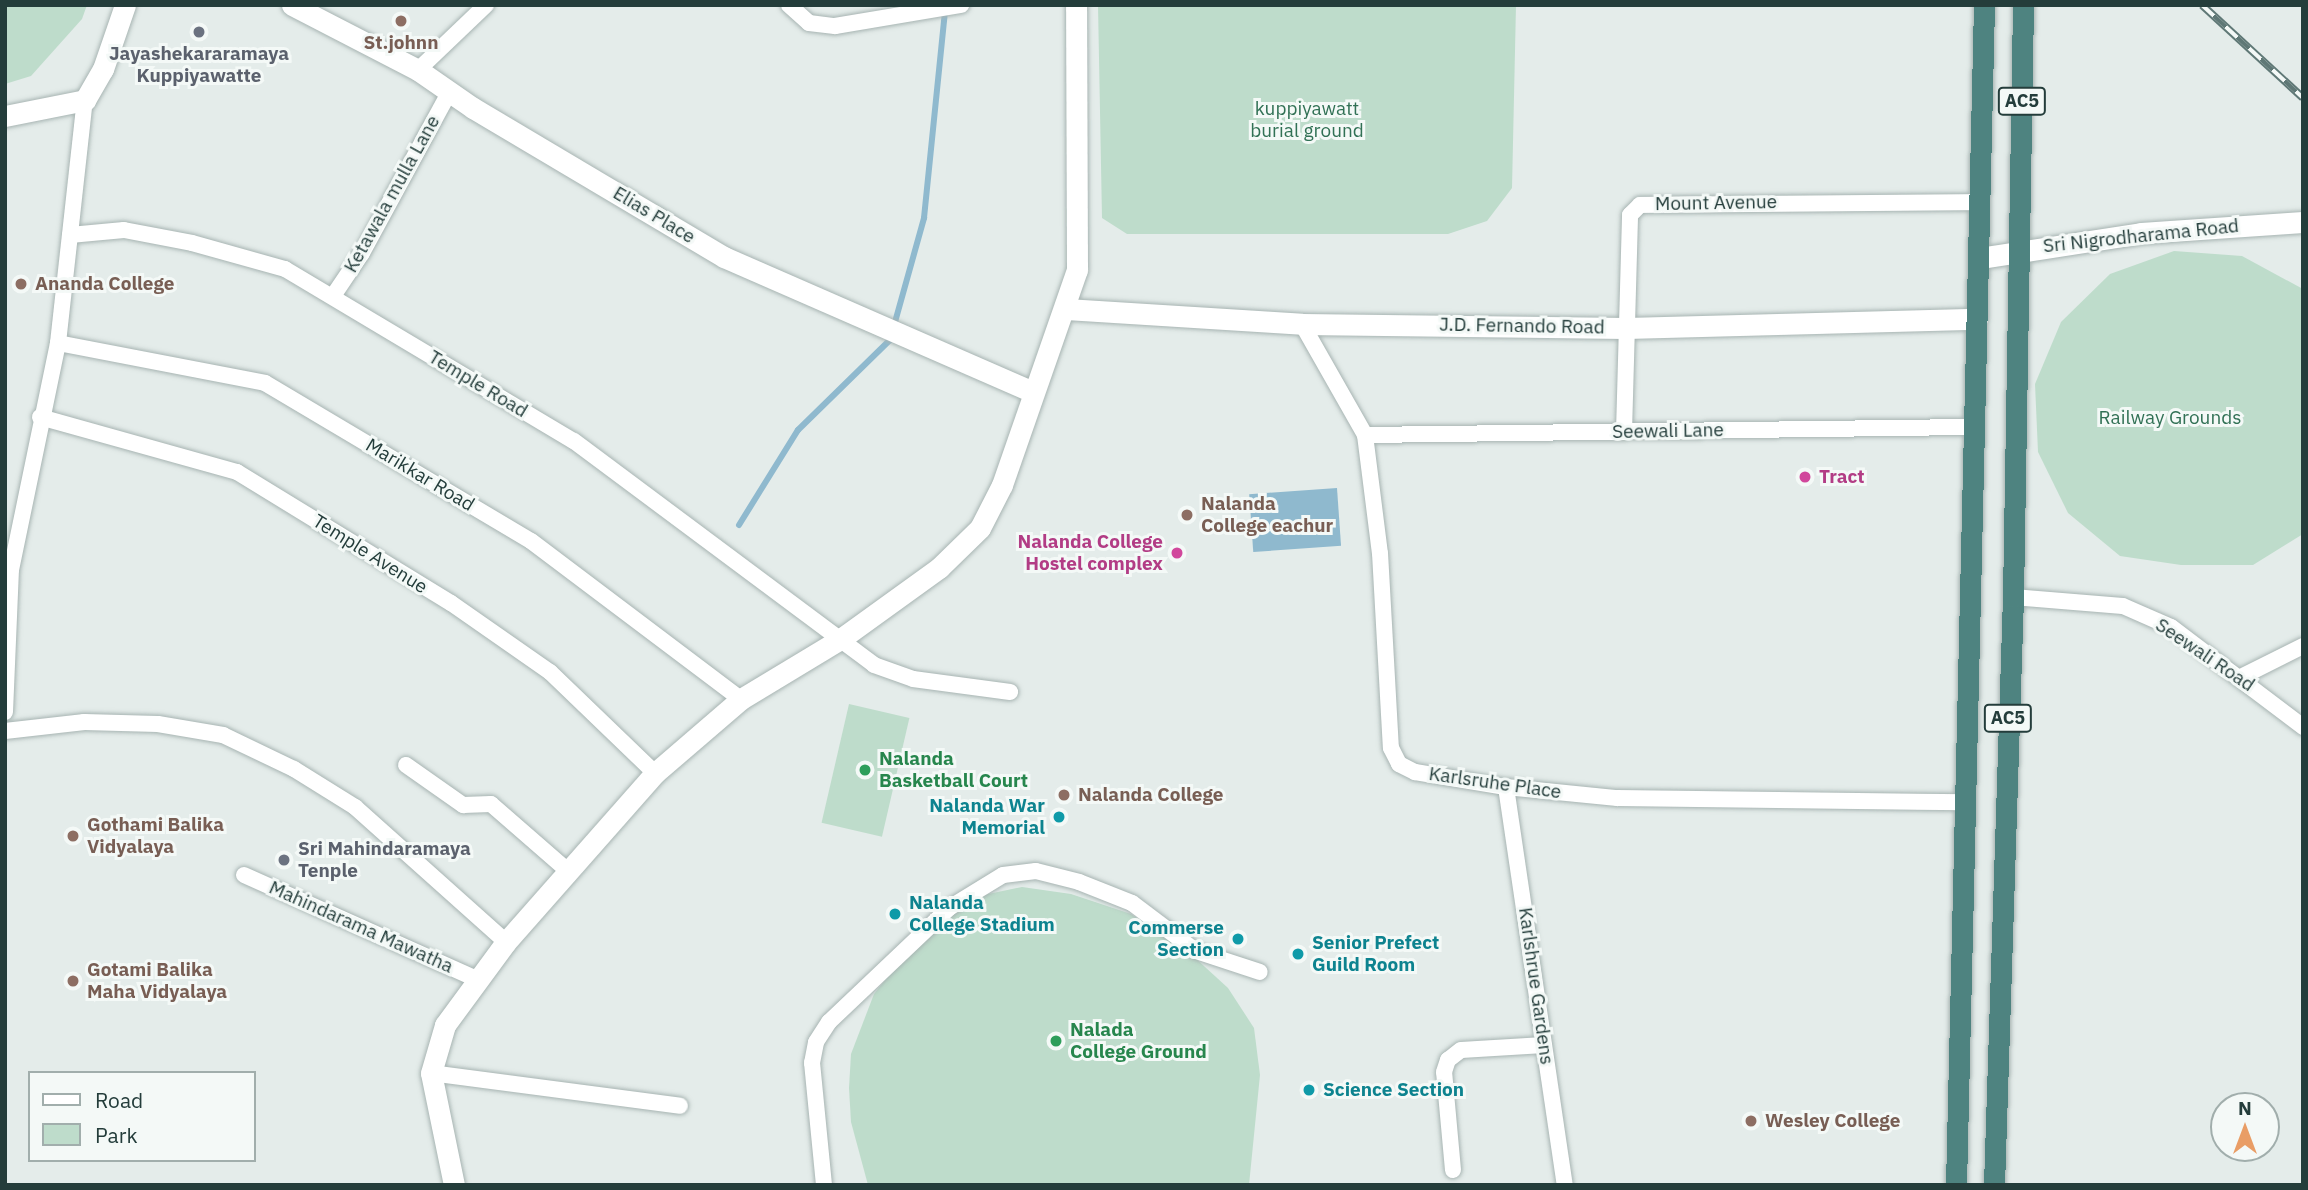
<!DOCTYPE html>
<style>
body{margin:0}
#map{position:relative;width:2308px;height:1190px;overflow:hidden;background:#e4ecea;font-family:"IBM Plex Sans",sans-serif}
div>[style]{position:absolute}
.green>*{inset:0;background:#bedccb;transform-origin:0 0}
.water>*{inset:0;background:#8fb9ce;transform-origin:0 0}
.stream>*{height:6px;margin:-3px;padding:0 3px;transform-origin:3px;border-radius:3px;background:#8fb9ce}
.roads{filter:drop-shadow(0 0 2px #a7b4b2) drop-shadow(0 0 2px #a7b4b2)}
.minor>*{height:16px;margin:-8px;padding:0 8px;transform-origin:8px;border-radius:8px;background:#fff}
.tertiary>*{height:21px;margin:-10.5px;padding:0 10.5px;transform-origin:10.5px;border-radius:10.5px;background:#fff}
.secondary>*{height:21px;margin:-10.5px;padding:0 10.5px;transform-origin:10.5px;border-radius:10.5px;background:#fff}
.trunk>*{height:21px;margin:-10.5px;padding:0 10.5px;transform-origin:10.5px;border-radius:10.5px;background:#4e8380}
.rail>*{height:8px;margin-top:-4px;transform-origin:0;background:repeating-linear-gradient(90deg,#f4f9f7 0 16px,#5f7876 0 32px);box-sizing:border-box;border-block:2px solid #5f7876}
.dots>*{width:19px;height:19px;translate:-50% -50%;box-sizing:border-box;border:4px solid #f4f9f7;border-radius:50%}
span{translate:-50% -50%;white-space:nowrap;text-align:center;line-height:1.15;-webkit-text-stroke:6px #f4f9f7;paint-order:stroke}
.shield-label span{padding:2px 5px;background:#f4f9f7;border:2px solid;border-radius:5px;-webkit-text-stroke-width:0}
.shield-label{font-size:18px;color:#243d3b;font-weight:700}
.education-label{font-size:19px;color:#785e54;font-weight:700}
.left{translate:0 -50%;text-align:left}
.worship-label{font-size:19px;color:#5b616d;font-weight:700}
.park-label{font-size:19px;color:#317155}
.street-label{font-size:19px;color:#243d3b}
.hotel-label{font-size:19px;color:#b23c85;font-weight:700}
.right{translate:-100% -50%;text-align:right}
.leisure-label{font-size:19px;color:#27864d;font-weight:700}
.culture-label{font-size:19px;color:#0d838f;font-weight:700}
.frame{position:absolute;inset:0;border:7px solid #243d3b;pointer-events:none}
.legend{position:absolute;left:28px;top:1071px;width:228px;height:91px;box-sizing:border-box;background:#f4f9f7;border:2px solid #a1aeac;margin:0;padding:9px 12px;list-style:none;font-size:21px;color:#243d3b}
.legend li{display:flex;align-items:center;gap:14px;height:35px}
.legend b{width:35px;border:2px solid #a1aeac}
.north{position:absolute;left:2210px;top:1092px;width:70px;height:70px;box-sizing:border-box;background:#f4f9f7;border:2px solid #a1aeac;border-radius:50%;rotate:0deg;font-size:19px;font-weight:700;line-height:28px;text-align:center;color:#243d3b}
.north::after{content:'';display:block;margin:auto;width:24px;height:32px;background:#e99d65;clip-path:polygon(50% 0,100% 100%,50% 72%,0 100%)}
</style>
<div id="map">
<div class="green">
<div style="clip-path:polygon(5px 5px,87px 5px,82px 19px,31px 76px,5px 84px)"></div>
<div style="clip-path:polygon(1098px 5px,1516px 5px,1512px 188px,1487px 221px,1448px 234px,1127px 234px,1102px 218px)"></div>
<div style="clip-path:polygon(2174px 251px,2242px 256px,2303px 289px,2303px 534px,2253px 565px,2181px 565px,2120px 556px,2068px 513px,2038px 452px,2035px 384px,2061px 322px,2110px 274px)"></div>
<div style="left:849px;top:704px;width:62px;height:122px;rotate:13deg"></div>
<div style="clip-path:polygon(1022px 887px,1071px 894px,1131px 914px,1193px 956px,1228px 988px,1254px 1028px,1260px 1075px,1249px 1185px,868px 1185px,851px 1122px,849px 1088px,851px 1054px,874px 994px,904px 956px,974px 897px)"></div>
</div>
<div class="water">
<div style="left:1337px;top:488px;width:58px;height:88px;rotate:86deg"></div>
</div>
<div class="stream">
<div style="left:739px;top:525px;width:112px;rotate:-58.2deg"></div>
<div style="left:798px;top:430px;width:129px;rotate:-44.4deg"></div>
<div style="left:890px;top:340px;width:127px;rotate:-74.4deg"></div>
<div style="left:924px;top:218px;width:208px;rotate:-84.2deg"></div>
</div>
<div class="roads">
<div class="minor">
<div style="left:789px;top:5px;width:27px;rotate:42deg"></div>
<div style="left:809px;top:23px;width:26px;rotate:7deg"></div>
<div style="left:835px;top:26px;width:128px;rotate:-9.5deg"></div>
<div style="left:418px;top:70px;width:94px;rotate:-43.7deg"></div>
<div style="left:70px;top:235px;width:54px;rotate:-5.3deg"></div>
<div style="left:124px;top:230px;width:69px;rotate:10.8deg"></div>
<div style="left:192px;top:243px;width:97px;rotate:15.6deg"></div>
<div style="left:285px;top:269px;width:336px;rotate:30.8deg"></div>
<div style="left:574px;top:441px;width:374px;rotate:36.7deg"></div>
<div style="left:874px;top:665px;width:41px;rotate:19.7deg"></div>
<div style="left:913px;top:679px;width:98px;rotate:7.6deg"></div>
<div style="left:333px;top:296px;width:52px;rotate:-56deg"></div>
<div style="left:362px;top:253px;width:184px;rotate:-61.5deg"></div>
<div style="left:1302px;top:324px;width:128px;rotate:60.4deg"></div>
<div style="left:1365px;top:435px;width:119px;rotate:82.8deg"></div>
<div style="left:1380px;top:553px;width:195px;rotate:86.8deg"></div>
<div style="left:1391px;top:748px;width:18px;rotate:63deg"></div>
<div style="left:1399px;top:764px;width:18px;rotate:27deg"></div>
<div style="left:1415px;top:772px;width:92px;rotate:9.4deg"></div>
<div style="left:1506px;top:787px;width:112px;rotate:5.7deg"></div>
<div style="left:1617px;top:798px;width:351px;rotate:0.7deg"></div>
<div style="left:58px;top:343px;width:211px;rotate:10.9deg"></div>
<div style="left:265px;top:383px;width:309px;rotate:30.7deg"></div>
<div style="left:531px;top:541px;width:263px;rotate:37deg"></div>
<div style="left:40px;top:417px;width:205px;rotate:15.6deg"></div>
<div style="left:237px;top:472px;width:251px;rotate:31.5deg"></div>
<div style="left:451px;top:603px;width:121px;rotate:34.9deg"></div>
<div style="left:550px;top:672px;width:146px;rotate:43.9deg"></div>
<div style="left:1624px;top:432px;width:217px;rotate:-88.4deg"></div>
<div style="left:1630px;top:215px;width:14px;rotate:-45deg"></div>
<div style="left:1640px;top:205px;width:342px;rotate:-0.5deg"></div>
<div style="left:1365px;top:435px;width:607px;rotate:-0.76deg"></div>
<div style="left:2013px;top:597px;width:110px;rotate:4.7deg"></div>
<div style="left:2123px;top:606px;width:52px;rotate:23.6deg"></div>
<div style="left:2171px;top:627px;width:166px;rotate:37.1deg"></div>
<div style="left:2241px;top:677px;width:69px;rotate:-26.6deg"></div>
<div style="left:5px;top:712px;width:142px;rotate:-87.6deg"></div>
<div style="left:11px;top:570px;width:232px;rotate:-78.3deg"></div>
<div style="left:58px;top:343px;width:244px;rotate:-83.7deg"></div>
<div style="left:5px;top:731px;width:80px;rotate:-6.5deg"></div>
<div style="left:84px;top:722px;width:74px;rotate:1.5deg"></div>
<div style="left:158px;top:724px;width:66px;rotate:9.6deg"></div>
<div style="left:223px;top:735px;width:79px;rotate:25.6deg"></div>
<div style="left:294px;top:769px;width:72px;rotate:31.9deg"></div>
<div style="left:355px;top:807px;width:203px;rotate:41.8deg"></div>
<div style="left:406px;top:765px;width:70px;rotate:35.1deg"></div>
<div style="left:463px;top:805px;width:28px;rotate:-2deg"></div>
<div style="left:491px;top:804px;width:102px;rotate:41deg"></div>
<div style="left:1506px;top:787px;width:402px;rotate:81.6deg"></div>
<div style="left:244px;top:875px;width:255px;rotate:24.1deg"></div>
<div style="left:431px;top:1073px;width:251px;rotate:7.5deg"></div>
<div style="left:1453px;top:1170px;width:98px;rotate:-95.2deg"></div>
<div style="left:1444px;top:1072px;width:13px;rotate:-72deg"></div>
<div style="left:1448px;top:1060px;width:16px;rotate:-38deg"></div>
<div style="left:1461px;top:1050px;width:83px;rotate:-3.4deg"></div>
<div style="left:824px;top:1185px;width:123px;rotate:-95.6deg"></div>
<div style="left:812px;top:1063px;width:21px;rotate:-79deg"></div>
<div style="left:816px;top:1042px;width:24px;rotate:-57deg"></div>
<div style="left:829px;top:1022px;width:166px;rotate:-43.5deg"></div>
<div style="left:949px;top:908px;width:63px;rotate:-31.4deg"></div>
<div style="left:1003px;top:875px;width:33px;rotate:-7deg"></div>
<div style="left:1036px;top:871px;width:44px;rotate:14.3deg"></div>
<div style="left:1079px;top:882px;width:57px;rotate:21.6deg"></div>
<div style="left:1132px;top:903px;width:80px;rotate:36.9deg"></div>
<div style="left:1196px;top:951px;width:67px;rotate:18.2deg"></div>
</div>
<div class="tertiary">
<div style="left:292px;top:5px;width:142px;rotate:27.3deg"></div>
<div style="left:418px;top:70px;width:67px;rotate:34.6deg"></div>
<div style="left:473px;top:108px;width:292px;rotate:30.7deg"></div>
<div style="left:724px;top:257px;width:337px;rotate:23.6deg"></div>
<div style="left:5px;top:116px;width:82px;rotate:-11.3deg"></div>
<div style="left:85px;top:100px;width:36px;rotate:-60deg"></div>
<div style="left:103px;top:69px;width:68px;rotate:-71deg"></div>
<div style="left:1980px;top:258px;width:163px;rotate:-8.8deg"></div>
<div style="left:2141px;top:233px;width:162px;rotate:-3.9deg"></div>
<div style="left:1066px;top:309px;width:236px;rotate:3.6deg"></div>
<div style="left:1302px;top:324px;width:324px;rotate:0.7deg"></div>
<div style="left:1626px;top:328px;width:351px;rotate:-1.5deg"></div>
</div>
<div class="secondary">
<div style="left:454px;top:1185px;width:114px;rotate:-101.6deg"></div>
<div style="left:431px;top:1073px;width:50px;rotate:-73.7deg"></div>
<div style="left:445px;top:1025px;width:103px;rotate:-53.7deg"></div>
<div style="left:506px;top:942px;width:225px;rotate:-48.6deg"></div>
<div style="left:655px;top:773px;width:113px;rotate:-40.7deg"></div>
<div style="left:741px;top:699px;width:118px;rotate:-31.1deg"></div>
<div style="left:842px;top:638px;width:120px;rotate:-35.8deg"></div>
<div style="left:939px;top:568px;width:57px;rotate:-44.3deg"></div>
<div style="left:980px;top:528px;width:48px;rotate:-62.9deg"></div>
<div style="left:1002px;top:485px;width:228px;rotate:-70.8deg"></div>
<div style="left:1077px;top:270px;width:265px;rotate:-90.2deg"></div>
</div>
<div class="trunk">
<div style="left:1956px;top:1185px;width:1180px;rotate:-88.64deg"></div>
<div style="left:1994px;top:1185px;width:588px;rotate:-88.15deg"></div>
<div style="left:2013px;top:597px;width:592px;rotate:-89.03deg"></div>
</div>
</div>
<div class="rail">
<div style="left:2202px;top:5px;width:137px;rotate:42.6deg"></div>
</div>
<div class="dots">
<div style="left:401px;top:21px;background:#8d6e63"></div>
<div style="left:199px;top:32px;background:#6b7280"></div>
<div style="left:21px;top:284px;background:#8d6e63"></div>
<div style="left:1805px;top:477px;background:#d1479c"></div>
<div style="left:1187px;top:515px;background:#8d6e63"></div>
<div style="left:1177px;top:553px;background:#d1479c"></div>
<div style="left:865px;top:770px;background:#2e9e5b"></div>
<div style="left:1064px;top:795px;background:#8d6e63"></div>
<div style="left:1059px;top:817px;background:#0f9aa8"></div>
<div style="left:73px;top:836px;background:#8d6e63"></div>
<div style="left:284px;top:860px;background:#6b7280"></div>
<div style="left:895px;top:914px;background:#0f9aa8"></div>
<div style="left:1238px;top:939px;background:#0f9aa8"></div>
<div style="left:1298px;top:954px;background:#0f9aa8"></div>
<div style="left:73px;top:981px;background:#8d6e63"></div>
<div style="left:1056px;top:1041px;background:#2e9e5b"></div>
<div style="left:1309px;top:1090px;background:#0f9aa8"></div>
<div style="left:1751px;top:1121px;background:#8d6e63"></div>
</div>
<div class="shield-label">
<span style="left:2022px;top:101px">AC5</span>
<span style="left:2008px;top:718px">AC5</span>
</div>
<div class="education-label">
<span style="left:401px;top:43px">St.johnn</span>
<span class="left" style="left:35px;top:284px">Ananda College</span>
<span class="left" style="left:1201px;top:515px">Nalanda<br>College eachur</span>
<span class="left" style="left:1078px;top:795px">Nalanda College</span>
<span class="left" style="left:87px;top:836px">Gothami Balika<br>Vidyalaya</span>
<span class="left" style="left:87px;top:981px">Gotami Balika<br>Maha Vidyalaya</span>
<span class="left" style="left:1765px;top:1121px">Wesley College</span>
</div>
<div class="worship-label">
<span style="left:199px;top:65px">Jayashekararamaya<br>Kuppiyawatte</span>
<span class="left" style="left:298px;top:860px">Sri Mahindaramaya<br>Tenple</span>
</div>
<div class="park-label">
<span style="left:1307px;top:120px">kuppiyawatt<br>burial ground</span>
<span style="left:2170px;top:418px">Railway Grounds</span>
</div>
<div class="street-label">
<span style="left:392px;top:194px;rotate:-61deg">Ketawala mulla Lane</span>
<span style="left:1716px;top:203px;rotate:-1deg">Mount Avenue</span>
<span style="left:654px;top:215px;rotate:31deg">Elias Place</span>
<span style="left:2141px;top:236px;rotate:-6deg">Sri Nigrodharama Road</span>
<span style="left:1522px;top:326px;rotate:1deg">J.D. Fernando Road</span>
<span style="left:478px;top:384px;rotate:31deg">Temple Road</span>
<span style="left:1668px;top:431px;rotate:-1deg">Seewali Lane</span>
<span style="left:420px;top:475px;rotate:31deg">Marikkar Road</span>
<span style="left:370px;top:554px;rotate:32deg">Temple Avenue</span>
<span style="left:2205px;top:655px;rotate:34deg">Seewali Road</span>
<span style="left:1495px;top:783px;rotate:8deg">Karlsruhe Place</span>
<span style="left:361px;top:927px;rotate:24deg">Mahindarama Mawatha</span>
<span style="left:1536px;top:986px;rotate:82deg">Karlshrue Gardens</span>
</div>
<div class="hotel-label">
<span class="left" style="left:1819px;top:477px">Tract</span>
<span class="right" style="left:1163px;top:553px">Nalanda College<br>Hostel complex</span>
</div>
<div class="leisure-label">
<span class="left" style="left:879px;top:770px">Nalanda<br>Basketball Court</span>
<span class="left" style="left:1070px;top:1041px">Nalada<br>College Ground</span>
</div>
<div class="culture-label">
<span class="right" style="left:1045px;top:817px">Nalanda War<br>Memorial</span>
<span class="left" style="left:909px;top:914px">Nalanda<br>College Stadium</span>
<span class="right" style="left:1224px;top:939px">Commerse<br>Section</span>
<span class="left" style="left:1312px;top:954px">Senior Prefect<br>Guild Room</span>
<span class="left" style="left:1323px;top:1090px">Science Section</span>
</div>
<div class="frame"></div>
<ul class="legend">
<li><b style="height:9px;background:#fff"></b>Road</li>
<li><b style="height:19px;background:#bedccb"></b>Park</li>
</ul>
<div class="north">N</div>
</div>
